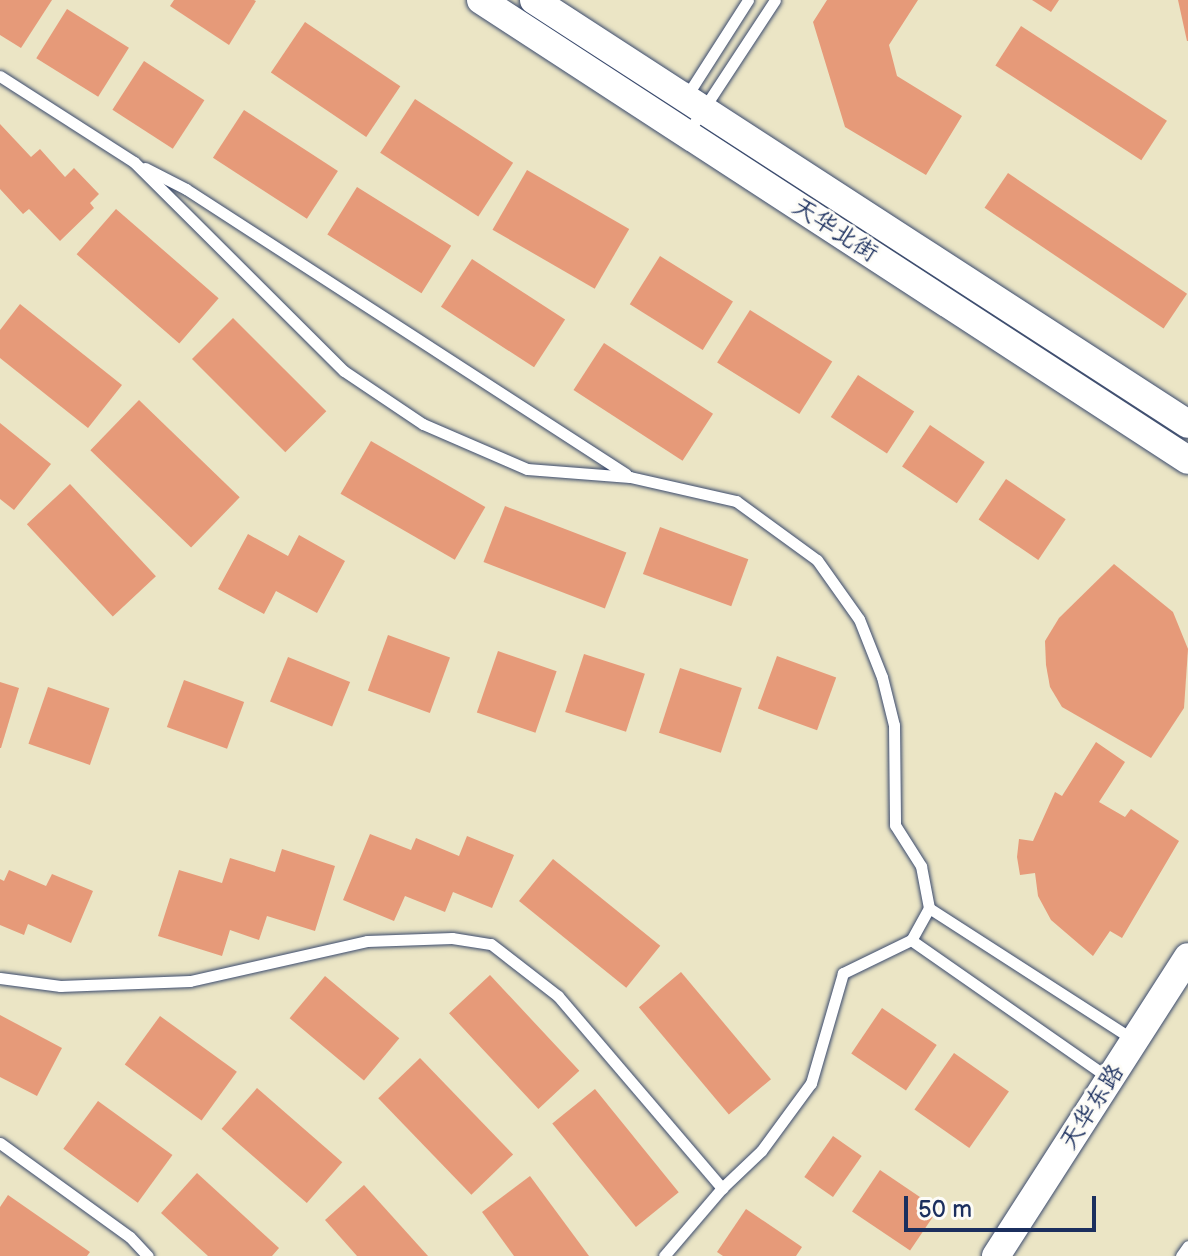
<!DOCTYPE html>
<meta charset="utf-8">
<style>
body{margin:0}
#map{position:relative;width:1188px;height:1256px;overflow:hidden;background:#ebe5c5;font-family:"Balsamiq Sans","LXGW WenKai TC",sans-serif}
div>[style]{position:absolute}
.building>*{inset:0;background:#e69a79;transform-origin:0 0}
.roads{filter:drop-shadow(0 0 2px #3a4a6d) drop-shadow(0 0 2px #3a4a6d)}
.service>*{height:11px;margin:-5.5px;padding:0 5.5px;transform-origin:5.5px;border-radius:5.5px;background:#fff}
.tertiary>*{height:28px;margin:-14px;padding:0 14px;transform-origin:14px;border-radius:14px;background:#fff}
span{translate:-50% -50%;white-space:nowrap;text-align:center;line-height:1.15;-webkit-text-stroke:6px #fdfcf7;paint-order:stroke}
.street-label{font-size:24px;color:#1b2f5e}
.scale{position:absolute;left:904px;top:1196px;width:192px;height:36px;box-sizing:border-box;border:4px solid #1b2f5e;border-top:0;padding-left:10px;font-size:24px;line-height:28px;white-space:nowrap;color:#1b2f5e;-webkit-text-stroke:6px #fdfcf7;paint-order:stroke}
</style>
<div id="map">
<div class="building">
<div style="clip-path:polygon(0 0,52px 0,21px 48px,0 35px)"></div>
<div style="clip-path:polygon(174px 0,254px 0,256px 1px,229px 45px,170px 6px)"></div>
<div style="clip-path:polygon(827px 0,918px 0,889px 45px,897px 76px,962px 116px,926px 175px,845px 127px,813px 22px)"></div>
<div style="clip-path:polygon(1032px 0,1059px 0,1051px 12px)"></div>
<div style="clip-path:polygon(1178px 0,1188px 0,1188px 41px,1187px 41px)"></div>
<div style="left:67px;top:9px;width:73px;height:58px;rotate:32deg"></div>
<div style="left:305px;top:22px;width:115px;height:61px;rotate:34deg"></div>
<div style="left:1021px;top:26px;width:174px;height:47px;rotate:33deg"></div>
<div style="left:144px;top:61px;width:72px;height:58px;rotate:33deg"></div>
<div style="left:415px;top:99px;width:117px;height:64px;rotate:33deg"></div>
<div style="left:244px;top:110px;width:112px;height:57px;rotate:33deg"></div>
<div style="clip-path:polygon(0 124px,31px 157px,40px 149px,65px 177px,74px 168px,99px 194px,90px 203px,94px 208px,60px 241px,29px 209px,23px 214px,0 189px)"></div>
<div style="left:527px;top:170px;width:118px;height:69px;rotate:30deg"></div>
<div style="left:1008px;top:173px;width:216px;height:42px;rotate:34deg"></div>
<div style="left:357px;top:187px;width:111px;height:56px;rotate:32deg"></div>
<div style="left:116px;top:209px;width:136px;height:60px;rotate:41deg"></div>
<div style="left:660px;top:256px;width:86px;height:57px;rotate:32deg"></div>
<div style="left:472px;top:259px;width:111px;height:57px;rotate:33deg"></div>
<div style="clip-path:polygon(20px 304px,122px 385px,88px 428px,0 358px,0 330px)"></div>
<div style="left:750px;top:310px;width:97px;height:62px;rotate:32deg"></div>
<div style="left:233px;top:318px;width:132px;height:58px;rotate:45deg"></div>
<div style="left:604px;top:343px;width:130px;height:56px;rotate:33deg"></div>
<div style="left:858px;top:375px;width:67px;height:50px;rotate:33deg"></div>
<div style="left:139px;top:400px;width:140px;height:70px;rotate:44deg"></div>
<div style="clip-path:polygon(0 423px,51px 464px,14px 510px,0 499px)"></div>
<div style="left:930px;top:425px;width:66px;height:50px;rotate:34deg"></div>
<div style="left:371px;top:441px;width:132px;height:61px;rotate:30deg"></div>
<div style="left:1006px;top:479px;width:72px;height:49px;rotate:34deg"></div>
<div style="left:70px;top:484px;width:126px;height:59px;rotate:47deg"></div>
<div style="left:505px;top:506px;width:130px;height:60px;rotate:21deg"></div>
<div style="left:660px;top:527px;width:94px;height:50px;rotate:20deg"></div>
<div style="clip-path:polygon(248px 534px,288px 556px,299px 535px,345px 561px,317px 613px,276px 591px,264px 614px,218px 589px)"></div>
<div style="clip-path:polygon(1114px 564px,1173px 612px,1188px 649px,1184px 708px,1151px 758px,1062px 707px,1050px 687px,1046px 665px,1045px 641px,1059px 618px)"></div>
<div style="left:388px;top:635px;width:66px;height:59px;rotate:20deg"></div>
<div style="left:498px;top:651px;width:62px;height:65px;rotate:19deg"></div>
<div style="left:584px;top:654px;width:64px;height:61px;rotate:18deg"></div>
<div style="left:777px;top:656px;width:63px;height:56px;rotate:20deg"></div>
<div style="left:288px;top:657px;width:67px;height:48px;rotate:22deg"></div>
<div style="left:680px;top:668px;width:65px;height:68px;rotate:18deg"></div>
<div style="left:184px;top:680px;width:64px;height:50px;rotate:20deg"></div>
<div style="clip-path:polygon(0 682px,19px 688px,1px 748px,0 748px)"></div>
<div style="left:48px;top:687px;width:65px;height:60px;rotate:19deg"></div>
<div style="clip-path:polygon(1096px 742px,1125px 762px,1099px 802px,1125px 817px,1131px 809px,1179px 841px,1122px 938px,1110px 931px,1093px 956px,1051px 920px,1038px 896px,1035px 873px,1020px 875px,1017px 857px,1019px 839px,1033px 841px,1055px 792px,1062px 796px)"></div>
<div style="clip-path:polygon(370px 834px,411px 850px,416px 838px,459px 856px,467px 836px,514px 855px,492px 908px,453px 892px,445px 912px,405px 896px,394px 921px,343px 900px)"></div>
<div style="clip-path:polygon(282px 849px,335px 866px,315px 931px,267px 916px,259px 940px,230px 930px,222px 956px,158px 936px,179px 870px,222px 883px,230px 858px,275px 872px)"></div>
<div style="left:553px;top:859px;width:138px;height:54px;rotate:39deg"></div>
<div style="clip-path:polygon(9px 870px,46px 886px,52px 874px,93px 891px,71px 943px,28px 924px,24px 935px,0 925px,0 879px,4px 881px)"></div>
<div style="left:681px;top:972px;width:140px;height:55px;rotate:50deg"></div>
<div style="left:490px;top:975px;width:131px;height:56px;rotate:47deg"></div>
<div style="left:325px;top:976px;width:97px;height:55px;rotate:40deg"></div>
<div style="left:882px;top:1008px;width:66px;height:55px;rotate:34deg"></div>
<div style="clip-path:polygon(0 1015px,62px 1048px,37px 1096px,0 1077px)"></div>
<div style="left:160px;top:1016px;width:95px;height:60px;rotate:36deg"></div>
<div style="left:954px;top:1053px;width:67px;height:69px;rotate:35deg"></div>
<div style="left:420px;top:1058px;width:134px;height:58px;rotate:46deg"></div>
<div style="left:257px;top:1088px;width:113px;height:54px;rotate:41deg"></div>
<div style="left:595px;top:1089px;width:133px;height:55px;rotate:51deg"></div>
<div style="left:98px;top:1101px;width:92px;height:59px;rotate:36deg"></div>
<div style="left:833px;top:1136px;width:35px;height:50px;rotate:35deg"></div>
<div style="left:880px;top:1170px;width:70px;height:50px;rotate:34deg"></div>
<div style="clip-path:polygon(197px 1173px,279px 1248px,272px 1256px,208px 1256px,161px 1213px)"></div>
<div style="clip-path:polygon(530px 1176px,589px 1256px,514px 1256px,482px 1212px)"></div>
<div style="clip-path:polygon(364px 1185px,428px 1256px,357px 1256px,325px 1220px)"></div>
<div style="clip-path:polygon(8px 1195px,90px 1252px,87px 1256px,0 1256px,0 1207px)"></div>
<div style="clip-path:polygon(746px 1209px,802px 1247px,796px 1256px,723px 1256px,717px 1252px)"></div>
</div>
<div class="roads">
<div class="service">
<div style="left:0;top:76px;width:159px;rotate:32.7deg"></div>
<div style="left:134px;top:162px;width:296px;rotate:44.9deg"></div>
<div style="left:344px;top:371px;width:95px;rotate:33.9deg"></div>
<div style="left:423px;top:424px;width:113px;rotate:23.4deg"></div>
<div style="left:527px;top:469px;width:103px;rotate:4.4deg"></div>
<div style="left:630px;top:477px;width:109px;rotate:12.8deg"></div>
<div style="left:736px;top:501px;width:100px;rotate:36.1deg"></div>
<div style="left:817px;top:560px;width:72px;rotate:54.6deg"></div>
<div style="left:859px;top:619px;width:62px;rotate:68.4deg"></div>
<div style="left:882px;top:677px;width:49px;rotate:76deg"></div>
<div style="left:894px;top:725px;width:100px;rotate:89.4deg"></div>
<div style="left:895px;top:825px;width:49px;rotate:57.6deg"></div>
<div style="left:921px;top:866px;width:43px;rotate:79.2deg"></div>
<div style="left:929px;top:908px;width:37px;rotate:119deg"></div>
<div style="left:911px;top:940px;width:76px;rotate:154.1deg"></div>
<div style="left:843px;top:973px;width:115px;rotate:106.2deg"></div>
<div style="left:811px;top:1083px;width:84px;rotate:126.3deg"></div>
<div style="left:761px;top:1151px;width:54px;rotate:136.5deg"></div>
<div style="left:722px;top:1188px;width:89px;rotate:130.5deg"></div>
<div style="left:686px;top:97px;width:115px;rotate:-57.4deg"></div>
<div style="left:687px;top:134px;width:160px;rotate:-56.7deg"></div>
<div style="left:145px;top:168px;width:46px;rotate:27.1deg"></div>
<div style="left:186px;top:189px;width:524px;rotate:32.93deg"></div>
<div style="left:929px;top:908px;width:244px;rotate:32.8deg"></div>
<div style="left:911px;top:940px;width:243px;rotate:34.9deg"></div>
<div style="left:0;top:978px;width:61px;rotate:7.6deg"></div>
<div style="left:60px;top:986px;width:130px;rotate:-2.2deg"></div>
<div style="left:190px;top:981px;width:181px;rotate:-12.7deg"></div>
<div style="left:367px;top:941px;width:85px;rotate:-2deg"></div>
<div style="left:452px;top:938px;width:39px;rotate:9deg"></div>
<div style="left:491px;top:944px;width:85px;rotate:37.8deg"></div>
<div style="left:558px;top:996px;width:253px;rotate:49.5deg"></div>
<div style="left:0;top:1143px;width:160px;rotate:35.9deg"></div>
<div style="left:130px;top:1237px;width:26px;rotate:47deg"></div>
<div style="left:1181px;top:1256px;width:12px;rotate:-55deg"></div>
</div>
<div class="tertiary">
<div style="left:481px;top:0;width:843px;rotate:33.05deg"></div>
<div style="left:534px;top:0;width:779px;rotate:32.96deg"></div>
<div style="left:996px;top:1256px;width:355px;rotate:-57.3deg"></div>
</div>
</div>
<div class="street-label">
<span style="left:835px;top:230px;rotate:33deg">天华北街</span>
<span style="left:1092px;top:1107px;rotate:-57deg">天华东路</span>
</div>
<div class="scale">50 m</div>
</div>
